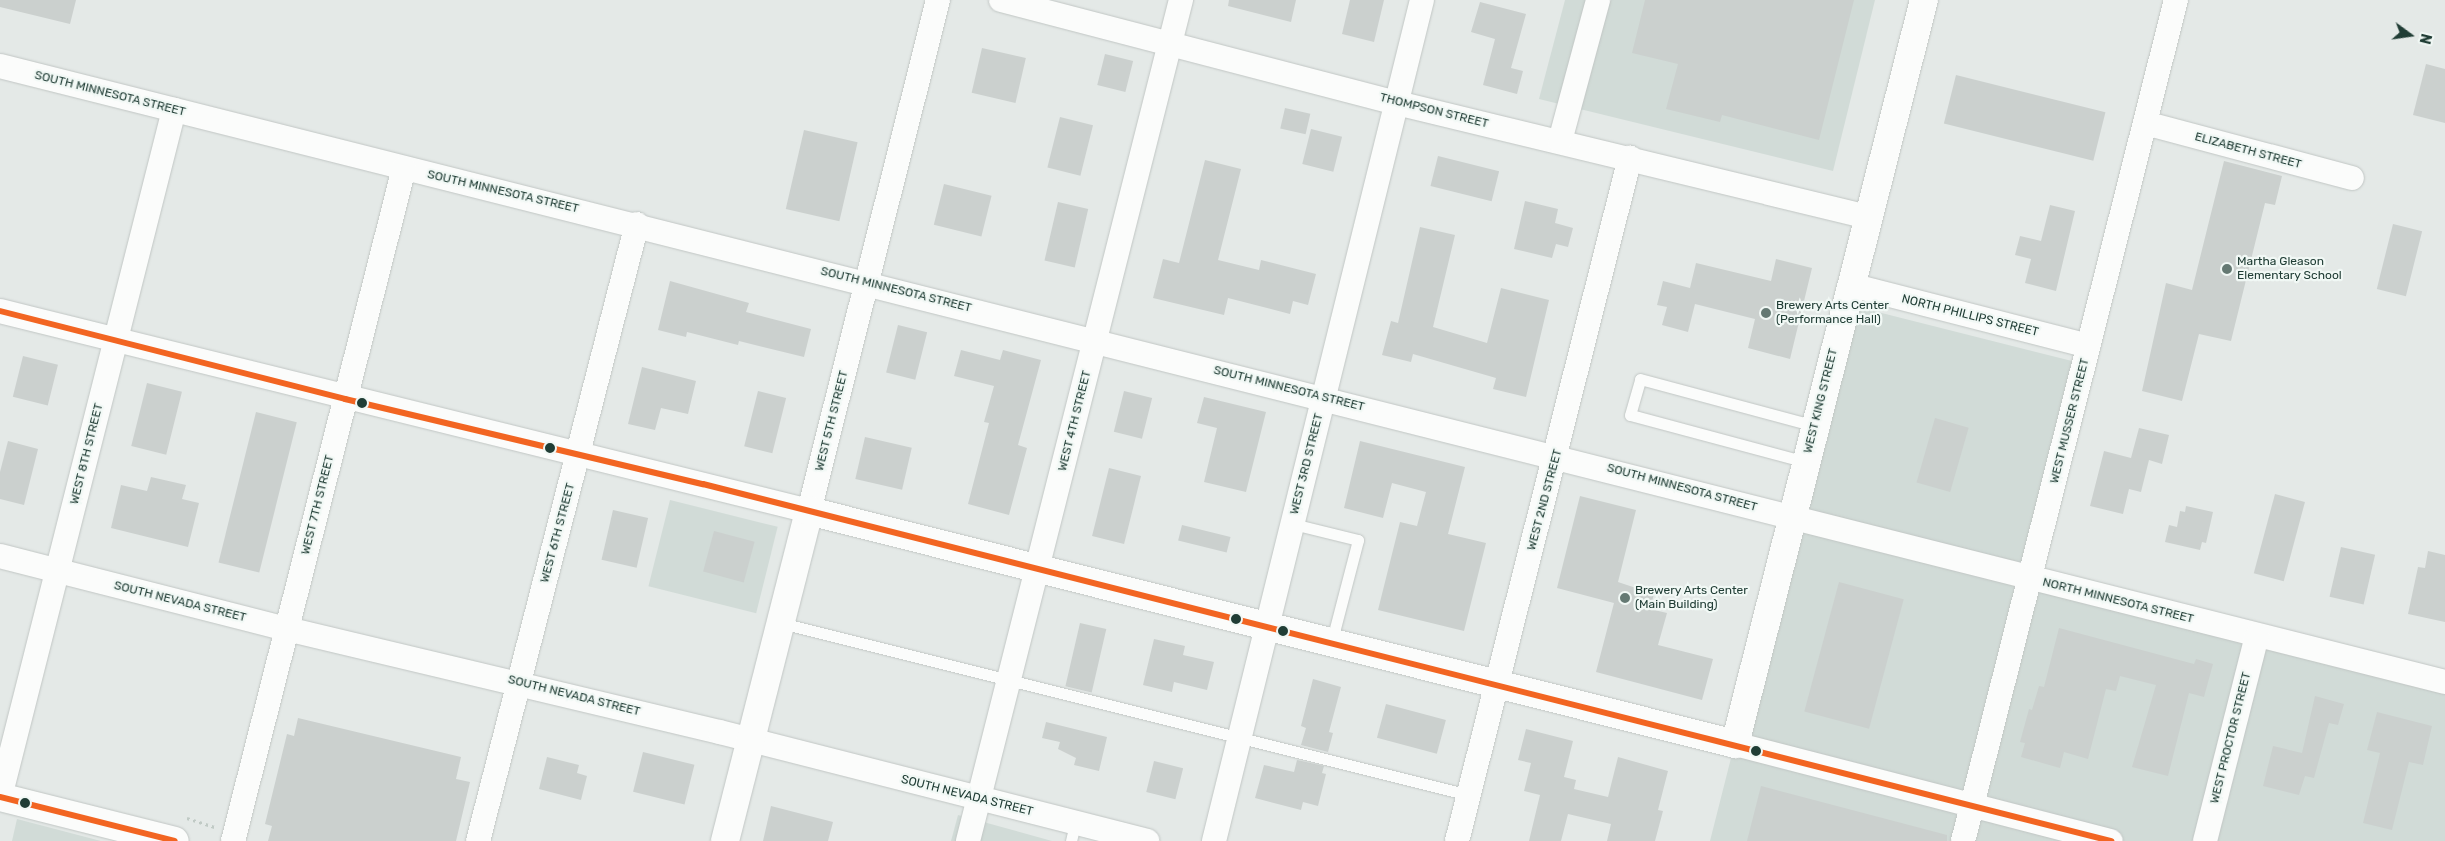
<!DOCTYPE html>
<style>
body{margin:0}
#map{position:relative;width:2445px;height:841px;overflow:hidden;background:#e4e9e7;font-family:Rubik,sans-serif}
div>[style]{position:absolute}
.built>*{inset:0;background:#d1dbd7;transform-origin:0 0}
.building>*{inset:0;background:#cbd0ce;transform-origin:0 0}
.path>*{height:3px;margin-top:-1.5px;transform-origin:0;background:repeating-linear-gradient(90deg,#c0cac5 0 2.5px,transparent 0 6.5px)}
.roads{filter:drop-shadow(0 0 1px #c1c6c4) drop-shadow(0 0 1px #c1c6c4)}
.lane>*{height:11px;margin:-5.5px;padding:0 5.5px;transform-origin:5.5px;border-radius:5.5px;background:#fbfcfb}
.street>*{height:24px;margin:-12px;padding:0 12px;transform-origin:12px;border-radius:12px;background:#fbfcfb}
.secondary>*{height:28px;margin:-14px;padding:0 14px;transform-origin:14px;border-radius:14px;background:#fbfcfb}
.bus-1>*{height:6px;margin:-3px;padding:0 3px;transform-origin:3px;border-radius:3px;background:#f26522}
.dots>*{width:14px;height:14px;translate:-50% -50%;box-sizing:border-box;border:2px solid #f1f8f5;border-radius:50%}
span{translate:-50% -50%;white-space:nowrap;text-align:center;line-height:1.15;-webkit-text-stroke:4.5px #f1f8f5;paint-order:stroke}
.street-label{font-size:12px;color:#203d35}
.poi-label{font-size:12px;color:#203d35}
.left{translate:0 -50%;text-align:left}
.north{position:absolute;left:2385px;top:10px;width:50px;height:50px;-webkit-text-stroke:4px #f1f8f5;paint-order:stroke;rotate:104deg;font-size:14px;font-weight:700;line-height:20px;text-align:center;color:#203d35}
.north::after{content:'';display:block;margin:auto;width:18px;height:22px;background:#203d35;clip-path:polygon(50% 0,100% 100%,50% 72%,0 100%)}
</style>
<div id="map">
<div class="built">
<div style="clip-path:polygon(1565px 0,1875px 0,1833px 171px,1539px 99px)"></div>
<div style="clip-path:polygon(1846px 304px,2080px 363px,2030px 579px,2445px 687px,2445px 841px,1710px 841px)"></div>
<div style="left:670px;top:500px;width:111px;height:89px;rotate:14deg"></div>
<div style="clip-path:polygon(958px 815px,1052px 841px,951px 841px)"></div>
<div style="clip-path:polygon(17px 819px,101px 841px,12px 841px)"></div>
</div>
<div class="building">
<div style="clip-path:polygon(0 0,76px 0,70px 24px,0 7px)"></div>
<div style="clip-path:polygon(1229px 0,1296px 0,1291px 22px,1228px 6px)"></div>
<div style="clip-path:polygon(1350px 0,1384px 0,1374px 42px,1342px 34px)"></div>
<div style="clip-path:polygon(1645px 0,1854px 0,1819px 140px,1722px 115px,1720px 122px,1666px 109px,1678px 64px,1632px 53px)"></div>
<div style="clip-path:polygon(1480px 2px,1526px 14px,1511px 68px,1523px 71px,1517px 94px,1483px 85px,1495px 39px,1471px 32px)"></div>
<div style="left:982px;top:48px;width:45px;height:46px;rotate:13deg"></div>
<div style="left:1105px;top:54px;width:29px;height:32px;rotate:14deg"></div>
<div style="clip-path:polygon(2426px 64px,2445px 69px,2445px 123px,2413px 115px)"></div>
<div style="left:1956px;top:75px;width:154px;height:50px;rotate:14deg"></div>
<div style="left:1285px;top:108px;width:26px;height:21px;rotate:13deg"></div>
<div style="left:1060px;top:117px;width:34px;height:52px;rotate:14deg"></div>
<div style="left:1311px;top:129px;width:32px;height:36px;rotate:14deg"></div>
<div style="left:804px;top:130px;width:55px;height:81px;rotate:13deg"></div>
<div style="left:1438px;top:156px;width:63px;height:31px;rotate:14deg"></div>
<div style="clip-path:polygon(1205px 160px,1241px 169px,1218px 260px,1259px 270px,1261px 260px,1316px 274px,1308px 305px,1293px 301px,1290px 314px,1228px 298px,1224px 315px,1153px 298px,1163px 259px,1179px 263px)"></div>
<div style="clip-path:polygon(2224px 161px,2282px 176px,2275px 205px,2265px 203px,2231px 341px,2199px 334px,2182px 401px,2142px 391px,2166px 283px,2192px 290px)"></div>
<div style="left:944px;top:184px;width:49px;height:42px;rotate:14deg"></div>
<div style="clip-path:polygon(1525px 201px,1558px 209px,1555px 223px,1573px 228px,1568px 247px,1556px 244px,1552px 258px,1514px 249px)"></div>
<div style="left:1058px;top:202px;width:31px;height:60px;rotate:13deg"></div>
<div style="clip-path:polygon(2050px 205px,2075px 211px,2056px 291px,2025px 283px,2031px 259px,2015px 255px,2020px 236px,2041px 241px)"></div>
<div style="left:2393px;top:224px;width:30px;height:67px;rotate:14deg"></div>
<div style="clip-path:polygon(1420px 227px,1455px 235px,1433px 327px,1487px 343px,1501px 288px,1549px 300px,1526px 397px,1493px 389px,1496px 378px,1413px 354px,1411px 362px,1382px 355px,1391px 321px,1398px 323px)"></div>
<div style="clip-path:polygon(1776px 259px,1812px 268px,1790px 359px,1748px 348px,1755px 319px,1695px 304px,1688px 332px,1662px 325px,1667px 307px,1657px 305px,1663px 281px,1690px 288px,1696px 263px,1771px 281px)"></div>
<div style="clip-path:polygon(670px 281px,749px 303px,746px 312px,811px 329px,804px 357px,739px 341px,738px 345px,687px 332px,686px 337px,658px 330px)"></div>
<div style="left:898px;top:325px;width:30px;height:49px;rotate:14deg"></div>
<div style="clip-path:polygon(961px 350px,1000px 360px,1003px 350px,1041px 360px,1018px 445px,1027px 448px,1009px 515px,968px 504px,989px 423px,984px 422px,994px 386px,954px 376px)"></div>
<div style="left:23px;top:356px;width:36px;height:42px;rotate:14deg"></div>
<div style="clip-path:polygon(642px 367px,696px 381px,688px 414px,661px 408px,655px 430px,628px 424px)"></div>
<div style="left:147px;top:383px;width:36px;height:65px;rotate:14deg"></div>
<div style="left:758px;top:391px;width:29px;height:57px;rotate:14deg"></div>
<div style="left:1124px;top:391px;width:29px;height:42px;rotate:14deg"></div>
<div style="clip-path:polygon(1204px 397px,1266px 412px,1246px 492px,1204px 482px,1217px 428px,1197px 423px)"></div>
<div style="left:256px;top:412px;width:42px;height:155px;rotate:14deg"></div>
<div style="left:1935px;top:418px;width:35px;height:67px;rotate:16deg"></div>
<div style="clip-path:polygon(2139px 428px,2169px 435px,2162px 464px,2149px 460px,2141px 492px,2129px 489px,2123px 514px,2090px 506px,2104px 451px,2131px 458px)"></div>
<div style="left:865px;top:437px;width:48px;height:43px;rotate:13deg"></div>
<div style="clip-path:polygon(8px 441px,38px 449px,24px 505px,0 499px,0 472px)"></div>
<div style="clip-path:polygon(1360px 441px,1465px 467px,1448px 534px,1486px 543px,1464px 631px,1378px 610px,1400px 522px,1417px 526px,1426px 492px,1392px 483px,1383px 518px,1344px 508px)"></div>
<div style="left:1109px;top:468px;width:33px;height:70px;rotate:14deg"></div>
<div style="clip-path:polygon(151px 477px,186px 485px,182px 499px,199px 503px,188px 547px,111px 528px,121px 485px,147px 491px)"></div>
<div style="left:2275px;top:494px;width:31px;height:82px;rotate:15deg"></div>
<div style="clip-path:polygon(1580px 496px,1636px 510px,1618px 582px,1654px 594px,1650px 609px,1667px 613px,1658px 645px,1713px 659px,1702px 700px,1596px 672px,1614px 603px,1557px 588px)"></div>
<div style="clip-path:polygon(2186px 506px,2213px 512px,2206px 543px,2202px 542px,2200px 550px,2165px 542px,2169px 525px,2177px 527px,2180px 511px,2185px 512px)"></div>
<div style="left:613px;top:510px;width:36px;height:51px;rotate:13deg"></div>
<div style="left:1182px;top:525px;width:50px;height:16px;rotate:14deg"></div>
<div style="left:714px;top:531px;width:42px;height:42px;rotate:15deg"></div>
<div style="left:2341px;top:547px;width:35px;height:51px;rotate:13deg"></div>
<div style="clip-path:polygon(2428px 551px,2445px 555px,2445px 622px,2408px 614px,2418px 567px,2425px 568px)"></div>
<div style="left:1839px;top:582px;width:67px;height:134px;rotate:15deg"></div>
<div style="left:1080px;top:623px;width:27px;height:65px;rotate:13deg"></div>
<div style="clip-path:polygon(2059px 628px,2194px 664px,2196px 659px,2213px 664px,2204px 697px,2189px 693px,2168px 776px,2132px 767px,2156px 685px,2120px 676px,2116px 691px,2106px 689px,2088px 759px,2064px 752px,2060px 768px,2021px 757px,2025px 743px,2020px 742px,2029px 709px,2032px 710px,2039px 686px,2044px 687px)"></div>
<div style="clip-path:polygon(1154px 639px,1185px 646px,1183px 655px,1214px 662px,1207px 690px,1174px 682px,1172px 692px,1143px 685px)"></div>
<div style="clip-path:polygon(1313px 679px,1341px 687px,1329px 732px,1333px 733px,1328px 752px,1301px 745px,1306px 728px,1301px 726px)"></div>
<div style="clip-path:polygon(2315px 696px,2344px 704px,2338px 725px,2329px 723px,2314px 778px,2305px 776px,2299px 795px,2263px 786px,2273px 746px,2302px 753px)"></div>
<div style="left:1386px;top:704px;width:62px;height:35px;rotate:15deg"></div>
<div style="clip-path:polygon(2377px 712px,2432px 726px,2423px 765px,2409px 762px,2392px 830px,2363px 823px,2380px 753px,2367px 750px)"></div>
<div style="clip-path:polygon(298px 718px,461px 757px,456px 779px,470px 782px,456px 841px,268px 841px,272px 826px,265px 824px,287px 734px,294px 736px)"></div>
<div style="clip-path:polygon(1046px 722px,1107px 737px,1099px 771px,1074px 765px,1076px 758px,1058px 749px,1060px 742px,1042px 738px)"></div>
<div style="clip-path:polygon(1526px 729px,1573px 741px,1564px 777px,1576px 780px,1574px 789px,1608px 797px,1618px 757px,1668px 771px,1658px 810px,1663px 811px,1655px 841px,1607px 841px,1611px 824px,1568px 814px,1561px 841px,1529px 841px,1540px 795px,1524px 791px,1531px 763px,1518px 760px)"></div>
<div style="left:643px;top:752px;width:53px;height:41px;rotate:14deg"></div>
<div style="clip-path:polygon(547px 757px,579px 765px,577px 773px,587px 776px,581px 800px,539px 789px)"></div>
<div style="clip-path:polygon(1297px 760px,1324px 766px,1322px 773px,1326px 774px,1318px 806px,1303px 802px,1301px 810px,1255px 798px,1264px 765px,1294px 772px)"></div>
<div style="left:1154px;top:761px;width:30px;height:32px;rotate:14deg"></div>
<div style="clip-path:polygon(1761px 786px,1947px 835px,1947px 841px,1747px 841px)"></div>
<div style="clip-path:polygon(771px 806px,833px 822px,828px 841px,763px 841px)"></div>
</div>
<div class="path">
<div style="left:187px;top:818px;width:29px;rotate:18deg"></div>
</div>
<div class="roads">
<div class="lane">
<div style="left:1806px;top:462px;width:182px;rotate:-165deg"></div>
<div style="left:1630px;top:415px;width:37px;rotate:-74deg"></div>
<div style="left:1640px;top:379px;width:181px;rotate:15deg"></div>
<div style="left:1293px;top:524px;width:67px;rotate:13.8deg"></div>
<div style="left:1358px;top:540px;width:107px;rotate:104.6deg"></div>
<div style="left:781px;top:623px;width:709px;rotate:14.04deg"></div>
<div style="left:1071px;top:841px;width:18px;rotate:-77deg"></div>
</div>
<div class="street">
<div style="left:1001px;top:0;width:409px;rotate:14.6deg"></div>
<div style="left:1397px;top:103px;width:485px;rotate:13.6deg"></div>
<div style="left:0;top:66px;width:2521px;rotate:14.14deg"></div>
<div style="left:2145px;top:123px;width:214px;rotate:14.9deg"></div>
<div style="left:1560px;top:141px;width:146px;rotate:-74.9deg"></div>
<div style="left:1851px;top:285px;width:245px;rotate:14.4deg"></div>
<div style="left:0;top:311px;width:833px;rotate:13.89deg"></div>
<div style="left:809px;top:511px;width:527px;rotate:-75.83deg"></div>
<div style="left:0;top:556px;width:296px;rotate:14.3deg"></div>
<div style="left:287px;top:629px;width:445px;rotate:13.4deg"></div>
<div style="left:720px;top:732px;width:441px;rotate:14.3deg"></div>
<div style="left:1735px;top:744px;width:388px;rotate:14.5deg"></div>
<div style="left:0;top:797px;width:709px;rotate:-75.79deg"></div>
<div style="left:233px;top:841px;width:694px;rotate:-75.74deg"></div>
<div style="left:478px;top:841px;width:637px;rotate:-75.55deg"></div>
<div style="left:968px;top:841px;width:868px;rotate:-75.79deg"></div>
<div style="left:1214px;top:841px;width:866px;rotate:-76.11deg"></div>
<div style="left:1457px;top:841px;width:705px;rotate:-75.79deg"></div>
<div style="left:1963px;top:841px;width:868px;rotate:-75.79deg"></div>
<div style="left:2205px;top:841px;width:212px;rotate:-75.8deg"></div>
</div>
<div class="secondary">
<div style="left:0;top:797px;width:180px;rotate:14.1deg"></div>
<div style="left:725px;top:841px;width:341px;rotate:-75.7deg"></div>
<div style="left:809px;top:511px;width:955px;rotate:14.12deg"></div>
<div style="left:1735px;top:744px;width:768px;rotate:-75.75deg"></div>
</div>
</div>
<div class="bus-1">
<div style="left:0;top:311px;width:356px;rotate:14.3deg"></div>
<div style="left:345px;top:399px;width:368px;rotate:13.4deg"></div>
<div style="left:703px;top:484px;width:1453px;rotate:14.23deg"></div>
<div style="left:0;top:797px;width:180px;rotate:14.1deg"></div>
</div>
<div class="dots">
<div style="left:2227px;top:269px;background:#657973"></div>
<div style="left:1766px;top:313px;background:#657973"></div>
<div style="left:362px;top:403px;background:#203d35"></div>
<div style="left:550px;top:448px;background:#203d35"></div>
<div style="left:1625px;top:598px;background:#657973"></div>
<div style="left:1236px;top:619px;background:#203d35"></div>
<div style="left:1283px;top:631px;background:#203d35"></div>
<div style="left:1756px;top:751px;background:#203d35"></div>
<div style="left:25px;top:803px;background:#203d35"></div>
</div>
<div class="street-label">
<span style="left:110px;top:94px;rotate:14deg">SOUTH MINNESOTA STREET</span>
<span style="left:1434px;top:111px;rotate:14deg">THOMPSON STREET</span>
<span style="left:2248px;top:151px;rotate:15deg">ELIZABETH STREET</span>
<span style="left:503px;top:192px;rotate:13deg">SOUTH MINNESOTA STREET</span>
<span style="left:896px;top:290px;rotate:14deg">SOUTH MINNESOTA STREET</span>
<span style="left:1970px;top:316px;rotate:14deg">NORTH PHILLIPS STREET</span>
<span style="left:1289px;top:389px;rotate:14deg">SOUTH MINNESOTA STREET</span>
<span style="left:1821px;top:401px;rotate:-76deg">WEST KING STREET</span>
<span style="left:832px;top:421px;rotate:-76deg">WEST 5TH STREET</span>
<span style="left:1075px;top:421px;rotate:-76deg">WEST 4TH STREET</span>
<span style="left:2070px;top:421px;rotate:-76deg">WEST MUSSER STREET</span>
<span style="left:87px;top:454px;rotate:-76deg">WEST 8TH STREET</span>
<span style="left:1307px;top:464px;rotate:-76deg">WEST 3RD STREET</span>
<span style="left:1682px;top:488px;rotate:15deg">SOUTH MINNESOTA STREET</span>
<span style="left:1545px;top:500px;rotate:-75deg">WEST 2ND STREET</span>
<span style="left:318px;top:505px;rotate:-76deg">WEST 7TH STREET</span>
<span style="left:558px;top:533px;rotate:-75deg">WEST 6TH STREET</span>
<span style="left:2118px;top:601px;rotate:14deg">NORTH MINNESOTA STREET</span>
<span style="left:180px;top:602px;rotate:14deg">SOUTH NEVADA STREET</span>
<span style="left:574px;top:696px;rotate:14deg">SOUTH NEVADA STREET</span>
<span style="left:2231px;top:738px;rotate:-76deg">WEST PROCTOR STREET</span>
<span style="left:967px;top:796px;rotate:14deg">SOUTH NEVADA STREET</span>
</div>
<div class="poi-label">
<span class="left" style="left:2237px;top:269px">Martha Gleason<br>Elementary School</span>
<span class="left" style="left:1776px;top:313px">Brewery Arts Center<br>(Performance Hall)</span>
<span class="left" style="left:1635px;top:598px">Brewery Arts Center<br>(Main Building)</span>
</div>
<div class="north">N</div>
</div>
